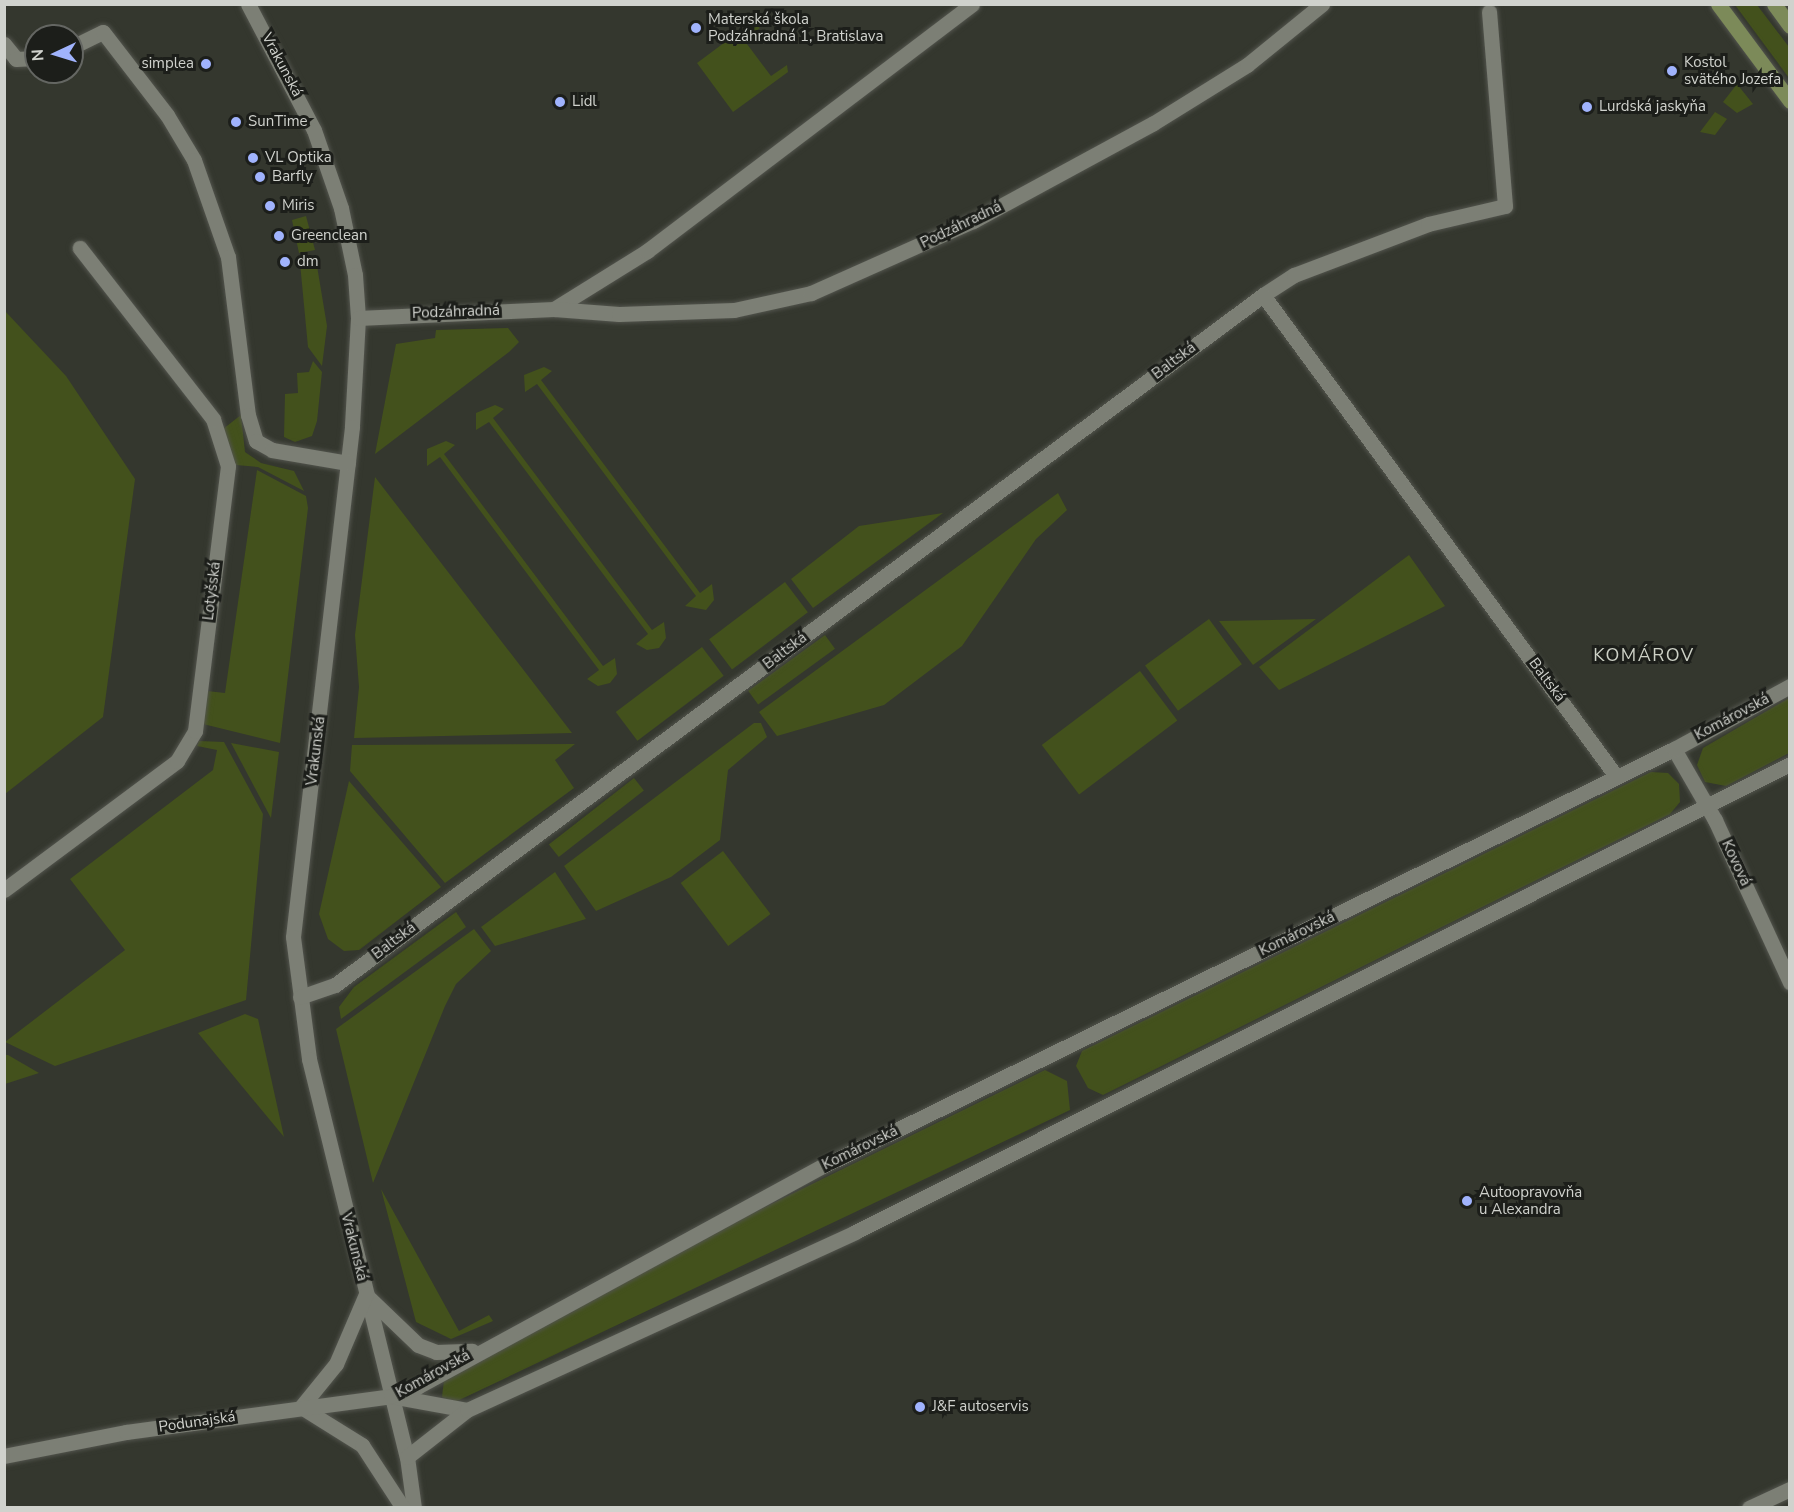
<!DOCTYPE html>
<meta charset="utf-8">
<style>
body{margin:0}
#map{position:relative;width:1794px;height:1512px;overflow:hidden;background:#34372e;font-family:"Nunito Sans",sans-serif}
div>[style]{position:absolute}
.green>*{inset:0;background:#43511c;transform-origin:0 0}
.roads{filter:drop-shadow(0 0 2px #52544d) drop-shadow(0 0 2px #52544d)}
.minor>*{height:15px;margin:-7.5px;padding:0 7.5px;transform-origin:7.5px;border-radius:7.5px;background:#7c7f75}
.major>*{height:15px;margin:-7.5px;padding:0 7.5px;transform-origin:7.5px;border-radius:7.5px;background:#7c8a59}
.dots>*{width:16px;height:16px;translate:-50% -50%;box-sizing:border-box;border:3px solid #1c1e1a;border-radius:50%}
span{translate:-50% -50%;white-space:nowrap;text-align:center;line-height:1.15;-webkit-text-stroke:6px #1c1e1a;paint-order:stroke}
.poi-label{font-size:15px;color:#d0d2cd}
.left{translate:0 -50%;text-align:left}
.right{translate:-100% -50%;text-align:right}
.street-label{font-size:15px;color:#d0d2cd}
.quarter-label{font-size:18px;color:#cdd1c6;letter-spacing:1.5px}
.frame{position:absolute;inset:0;border:6px solid #d0d2cd;pointer-events:none}
.north{position:absolute;left:24px;top:24px;width:60px;height:60px;box-sizing:border-box;background:#1c1e1a;border:2px solid #646662;border-radius:50%;rotate:266deg;font-size:16px;font-weight:700;line-height:24px;text-align:center;color:#d0d2cd}
.north::after{content:'';display:block;margin:auto;width:21px;height:27px;background:#a0b3fd;clip-path:polygon(50% 0,100% 100%,50% 72%,0 100%)}
</style>
<div id="map">
<div class="green">
<div style="clip-path:polygon(1735px 5px,1757px 5px,1789px 47px,1789px 78px)"></div>
<div style="clip-path:polygon(752px 22px,760px 28px,744px 40px,771px 76px,787px 65px,788px 72px,733px 112px,697px 63px)"></div>
<div style="clip-path:polygon(1737px 84px,1753px 104px,1737px 113px,1723px 102px)"></div>
<div style="clip-path:polygon(1715px 112px,1727px 119px,1715px 135px,1700px 132px)"></div>
<div style="clip-path:polygon(306px 216px,315px 250px,299px 253px,292px 220px)"></div>
<div style="clip-path:polygon(316px 260px,327px 326px,322px 366px,308px 347px,300px 263px)"></div>
<div style="clip-path:polygon(5px 311px,66px 376px,135px 479px,103px 717px,5px 794px)"></div>
<div style="clip-path:polygon(508px 328px,519px 342px,509px 352px,375px 454px,396px 344px,435px 338px,436px 330px)"></div>
<div style="clip-path:polygon(313px 361px,322px 372px,317px 421px,312px 436px,295px 442px,284px 437px,285px 394px,298px 393px,297px 373px,309px 372px)"></div>
<div style="clip-path:polygon(544px 367px,552px 371px,541px 380px,700px 593px,712px 584px,714px 600px,706px 610px,685px 606px,696px 596px,537px 384px,525px 392px,524px 375px)"></div>
<div style="clip-path:polygon(495px 405px,504px 409px,493px 418px,652px 630px,664px 622px,666px 638px,659px 648px,647px 650px,636px 644px,648px 634px,489px 422px,476px 430px,476px 413px)"></div>
<div style="clip-path:polygon(241px 415px,245px 452px,261px 463px,294px 471px,304px 491px,258px 467px,236px 465px,223px 429px)"></div>
<div style="clip-path:polygon(446px 441px,455px 445px,444px 454px,603px 666px,615px 658px,617px 674px,610px 683px,598px 686px,587px 679px,599px 670px,440px 457px,427px 466px,427px 449px)"></div>
<div style="clip-path:polygon(257px 470px,306px 496px,308px 508px,280px 743px,203px 724px,207px 691px,225px 693px)"></div>
<div style="clip-path:polygon(375px 477px,572px 733px,354px 738px,359px 687px,355px 635px)"></div>
<div style="clip-path:polygon(1058px 493px,1067px 510px,1036px 539px,962px 646px,884px 705px,777px 736px,759px 712px)"></div>
<div style="clip-path:polygon(943px 513px,813px 608px,791px 579px,859px 526px)"></div>
<div style="clip-path:polygon(1409px 555px,1445px 606px,1279px 690px,1259px 667px)"></div>
<div style="left:785px;top:582px;width:38px;height:95px;rotate:53deg"></div>
<div style="left:1209px;top:619px;width:56px;height:79px;rotate:54deg"></div>
<div style="clip-path:polygon(1316px 619px,1253px 665px,1219px 621px)"></div>
<div style="left:825px;top:635px;width:17px;height:95px;rotate:54deg"></div>
<div style="left:702px;top:647px;width:36px;height:108px;rotate:53deg"></div>
<div style="left:1140px;top:671px;width:62px;height:123px;rotate:53deg"></div>
<div style="clip-path:polygon(1789px 698px,1789px 753px,1726px 786px,1705px 782px,1697px 765px,1703px 748px)"></div>
<div style="clip-path:polygon(754px 723px,761px 723px,767px 737px,728px 770px,720px 840px,671px 877px,596px 911px,564px 866px)"></div>
<div style="clip-path:polygon(199px 741px,224px 742px,263px 814px,246px 1000px,55px 1066px,5px 1042px,125px 950px,70px 879px,213px 770px,217px 750px,197px 746px)"></div>
<div style="clip-path:polygon(231px 743px,279px 752px,271px 818px)"></div>
<div style="clip-path:polygon(575px 744px,555px 760px,574px 788px,445px 883px,350px 771px,352px 745px)"></div>
<div style="clip-path:polygon(1651px 772px,1668px 773px,1679px 784px,1680px 802px,1670px 814px,1103px 1095px,1088px 1088px,1076px 1066px,1082px 1051px)"></div>
<div style="left:634px;top:778px;width:16px;height:108px;rotate:52deg"></div>
<div style="clip-path:polygon(349px 781px,441px 887px,359px 950px,344px 951px,328px 939px,319px 914px)"></div>
<div style="left:723px;top:851px;width:79px;height:53px;rotate:53deg"></div>
<div style="clip-path:polygon(555px 872px,586px 919px,495px 946px,481px 927px)"></div>
<div style="clip-path:polygon(456px 912px,466px 927px,341px 1019px,339px 1007px,354px 987px)"></div>
<div style="clip-path:polygon(474px 929px,491px 951px,456px 984px,445px 1006px,373px 1183px,336px 1029px)"></div>
<div style="clip-path:polygon(245px 1014px,258px 1019px,284px 1137px,198px 1033px)"></div>
<div style="clip-path:polygon(5px 1055px,8px 1055px,39px 1073px,5px 1084px)"></div>
<div style="clip-path:polygon(1045px 1070px,1067px 1081px,1070px 1110px,455px 1402px,442px 1397px,444px 1380px,751px 1214px)"></div>
<div style="clip-path:polygon(381px 1189px,459px 1331px,489px 1315px,493px 1321px,451px 1339px,416px 1322px)"></div>
</div>
<div class="roads">
<div class="minor">
<div style="left:248px;top:4px;width:142px;rotate:62.4deg"></div>
<div style="left:314px;top:130px;width:83px;rotate:70.9deg"></div>
<div style="left:341px;top:208px;width:68px;rotate:78.2deg"></div>
<div style="left:355px;top:275px;width:43px;rotate:86deg"></div>
<div style="left:358px;top:318px;width:109px;rotate:93.2deg"></div>
<div style="left:352px;top:427px;width:513px;rotate:96.6deg"></div>
<div style="left:293px;top:937px;width:123px;rotate:82.5deg"></div>
<div style="left:309px;top:1059px;width:410px;rotate:76.2deg"></div>
<div style="left:407px;top:1457px;width:51px;rotate:82.2deg"></div>
<div style="left:4px;top:44px;width:19px;rotate:51deg"></div>
<div style="left:16px;top:59px;width:20px;rotate:-3deg"></div>
<div style="left:72px;top:47px;width:34px;rotate:-26deg"></div>
<div style="left:103px;top:32px;width:105px;rotate:52.4deg"></div>
<div style="left:167px;top:115px;width:52px;rotate:59deg"></div>
<div style="left:194px;top:160px;width:103px;rotate:70.7deg"></div>
<div style="left:228px;top:257px;width:159px;rotate:82.8deg"></div>
<div style="left:248px;top:415px;width:27px;rotate:73deg"></div>
<div style="left:256px;top:441px;width:18px;rotate:29deg"></div>
<div style="left:272px;top:450px;width:77px;rotate:9.7deg"></div>
<div style="left:1263px;top:295px;width:37px;rotate:-33deg"></div>
<div style="left:1294px;top:275px;width:143px;rotate:-20.8deg"></div>
<div style="left:1428px;top:224px;width:79px;rotate:-13.2deg"></div>
<div style="left:1505px;top:206px;width:195px;rotate:-94.7deg"></div>
<div style="left:554px;top:309px;width:110px;rotate:-31.9deg"></div>
<div style="left:647px;top:251px;width:408px;rotate:-37.2deg"></div>
<div style="left:358px;top:318px;width:196px;rotate:-2.6deg"></div>
<div style="left:554px;top:309px;width:65px;rotate:4.4deg"></div>
<div style="left:619px;top:314px;width:115px;rotate:-2deg"></div>
<div style="left:734px;top:310px;width:79px;rotate:-12.4deg"></div>
<div style="left:811px;top:293px;width:177px;rotate:-24deg"></div>
<div style="left:973px;top:221px;width:204px;rotate:-28.5deg"></div>
<div style="left:1152px;top:124px;width:112px;rotate:-31.8deg"></div>
<div style="left:1247px;top:65px;width:97px;rotate:-39.1deg"></div>
<div style="left:1674px;top:749px;width:82px;rotate:60deg"></div>
<div style="left:1715px;top:820px;width:179px;rotate:65.2deg"></div>
<div style="left:4px;top:890px;width:216px;rotate:-36.7deg"></div>
<div style="left:177px;top:761px;width:35px;rotate:-59deg"></div>
<div style="left:195px;top:731px;width:267px;rotate:-82.9deg"></div>
<div style="left:228px;top:466px;width:49px;rotate:-107.7deg"></div>
<div style="left:213px;top:419px;width:217px;rotate:-127.9deg"></div>
<div style="left:300px;top:997px;width:37px;rotate:-19deg"></div>
<div style="left:335px;top:985px;width:1156px;rotate:-36.63deg"></div>
<div style="left:1263px;top:295px;width:597px;rotate:53.73deg"></div>
<div style="left:368px;top:1297px;width:69px;rotate:43.8deg"></div>
<div style="left:418px;top:1345px;width:19px;rotate:21deg"></div>
<div style="left:436px;top:1352px;width:36px;rotate:-2deg"></div>
<div style="left:391px;top:1396px;width:77px;rotate:10.4deg"></div>
<div style="left:301px;top:1407px;width:72px;rotate:31.9deg"></div>
<div style="left:362px;top:1445px;width:75px;rotate:56.9deg"></div>
<div style="left:301px;top:1407px;width:55px;rotate:-50.9deg"></div>
<div style="left:336px;top:1364px;width:76px;rotate:-66.8deg"></div>
<div style="left:4px;top:1456px;width:124px;rotate:-11.1deg"></div>
<div style="left:126px;top:1432px;width:267px;rotate:-7.7deg"></div>
<div style="left:391px;top:1396px;width:28px;rotate:-19deg"></div>
<div style="left:417px;top:1387px;width:462px;rotate:-28.6deg"></div>
<div style="left:823px;top:1166px;width:948px;rotate:-26.11deg"></div>
<div style="left:1674px;top:749px;width:132px;rotate:-28.5deg"></div>
<div style="left:407px;top:1457px;width:76px;rotate:-38.1deg"></div>
<div style="left:467px;top:1410px;width:427px;rotate:-24.6deg"></div>
<div style="left:855px;top:1232px;width:1046px;rotate:-26.59deg"></div>
<div style="left:1749px;top:1508px;width:45px;rotate:-24.9deg"></div>
</div>
<div class="major">
<div style="left:1718px;top:4px;width:121px;rotate:53.4deg"></div>
<div style="left:1774px;top:4px;width:27px;rotate:54deg"></div>
</div>
</div>
<div class="dots">
<div style="left:696px;top:28px;background:#a0b3fd"></div>
<div style="left:206px;top:64px;background:#a0b3fd"></div>
<div style="left:1672px;top:71px;background:#a0b3fd"></div>
<div style="left:560px;top:102px;background:#a0b3fd"></div>
<div style="left:1587px;top:107px;background:#a0b3fd"></div>
<div style="left:236px;top:122px;background:#a0b3fd"></div>
<div style="left:253px;top:158px;background:#a0b3fd"></div>
<div style="left:260px;top:177px;background:#a0b3fd"></div>
<div style="left:270px;top:206px;background:#a0b3fd"></div>
<div style="left:279px;top:236px;background:#a0b3fd"></div>
<div style="left:285px;top:262px;background:#a0b3fd"></div>
<div style="left:1467px;top:1201px;background:#a0b3fd"></div>
<div style="left:920px;top:1407px;background:#a0b3fd"></div>
</div>
<div class="poi-label">
<span class="left" style="left:708px;top:28px">Materská škola<br>Podzáhradná 1, Bratislava</span>
<span class="left" style="left:1684px;top:71px">Kostol<br>svätého Jozefa</span>
<span class="right" style="left:194px;top:64px">simplea</span>
<span class="left" style="left:572px;top:102px">Lidl</span>
<span class="left" style="left:1599px;top:107px">Lurdská jaskyňa</span>
<span class="left" style="left:248px;top:122px">SunTime</span>
<span class="left" style="left:265px;top:158px">VL Optika</span>
<span class="left" style="left:272px;top:177px">Barfly</span>
<span class="left" style="left:282px;top:206px">Miris</span>
<span class="left" style="left:291px;top:236px">Greenclean</span>
<span class="left" style="left:297px;top:262px">dm</span>
<span class="left" style="left:1479px;top:1201px">Autoopravovňa<br>u Alexandra</span>
<span class="left" style="left:932px;top:1407px">J&amp;F autoservis</span>
</div>
<div class="street-label">
<span style="left:282px;top:65px;rotate:62deg">Vrakunská</span>
<span style="left:961px;top:225px;rotate:-26deg">Podzáhradná</span>
<span style="left:456px;top:312px;rotate:-2deg">Podzáhradná</span>
<span style="left:1174px;top:361px;rotate:-37deg">Baltská</span>
<span style="left:212px;top:591px;rotate:-83deg">Lotyšská</span>
<span style="left:785px;top:651px;rotate:-37deg">Baltská</span>
<span style="left:1547px;top:680px;rotate:53deg">Baltská</span>
<span style="left:1732px;top:717px;rotate:-28deg">Komárovská</span>
<span style="left:316px;top:751px;rotate:-83deg">Vrakunská</span>
<span style="left:1736px;top:863px;rotate:65deg">Kovová</span>
<span style="left:1297px;top:934px;rotate:-26deg">Komárovská</span>
<span style="left:394px;top:941px;rotate:-37deg">Baltská</span>
<span style="left:860px;top:1148px;rotate:-26deg">Komárovská</span>
<span style="left:354px;top:1247px;rotate:76deg">Vrakunská</span>
<span style="left:433px;top:1374px;rotate:-29deg">Komárovská</span>
<span style="left:197px;top:1422px;rotate:-8deg">Podunajská</span>
</div>
<div class="quarter-label">
<span style="left:1644px;top:655px">KOMÁROV</span>
</div>
<div class="frame"></div>
<div class="north">N</div>
</div>
